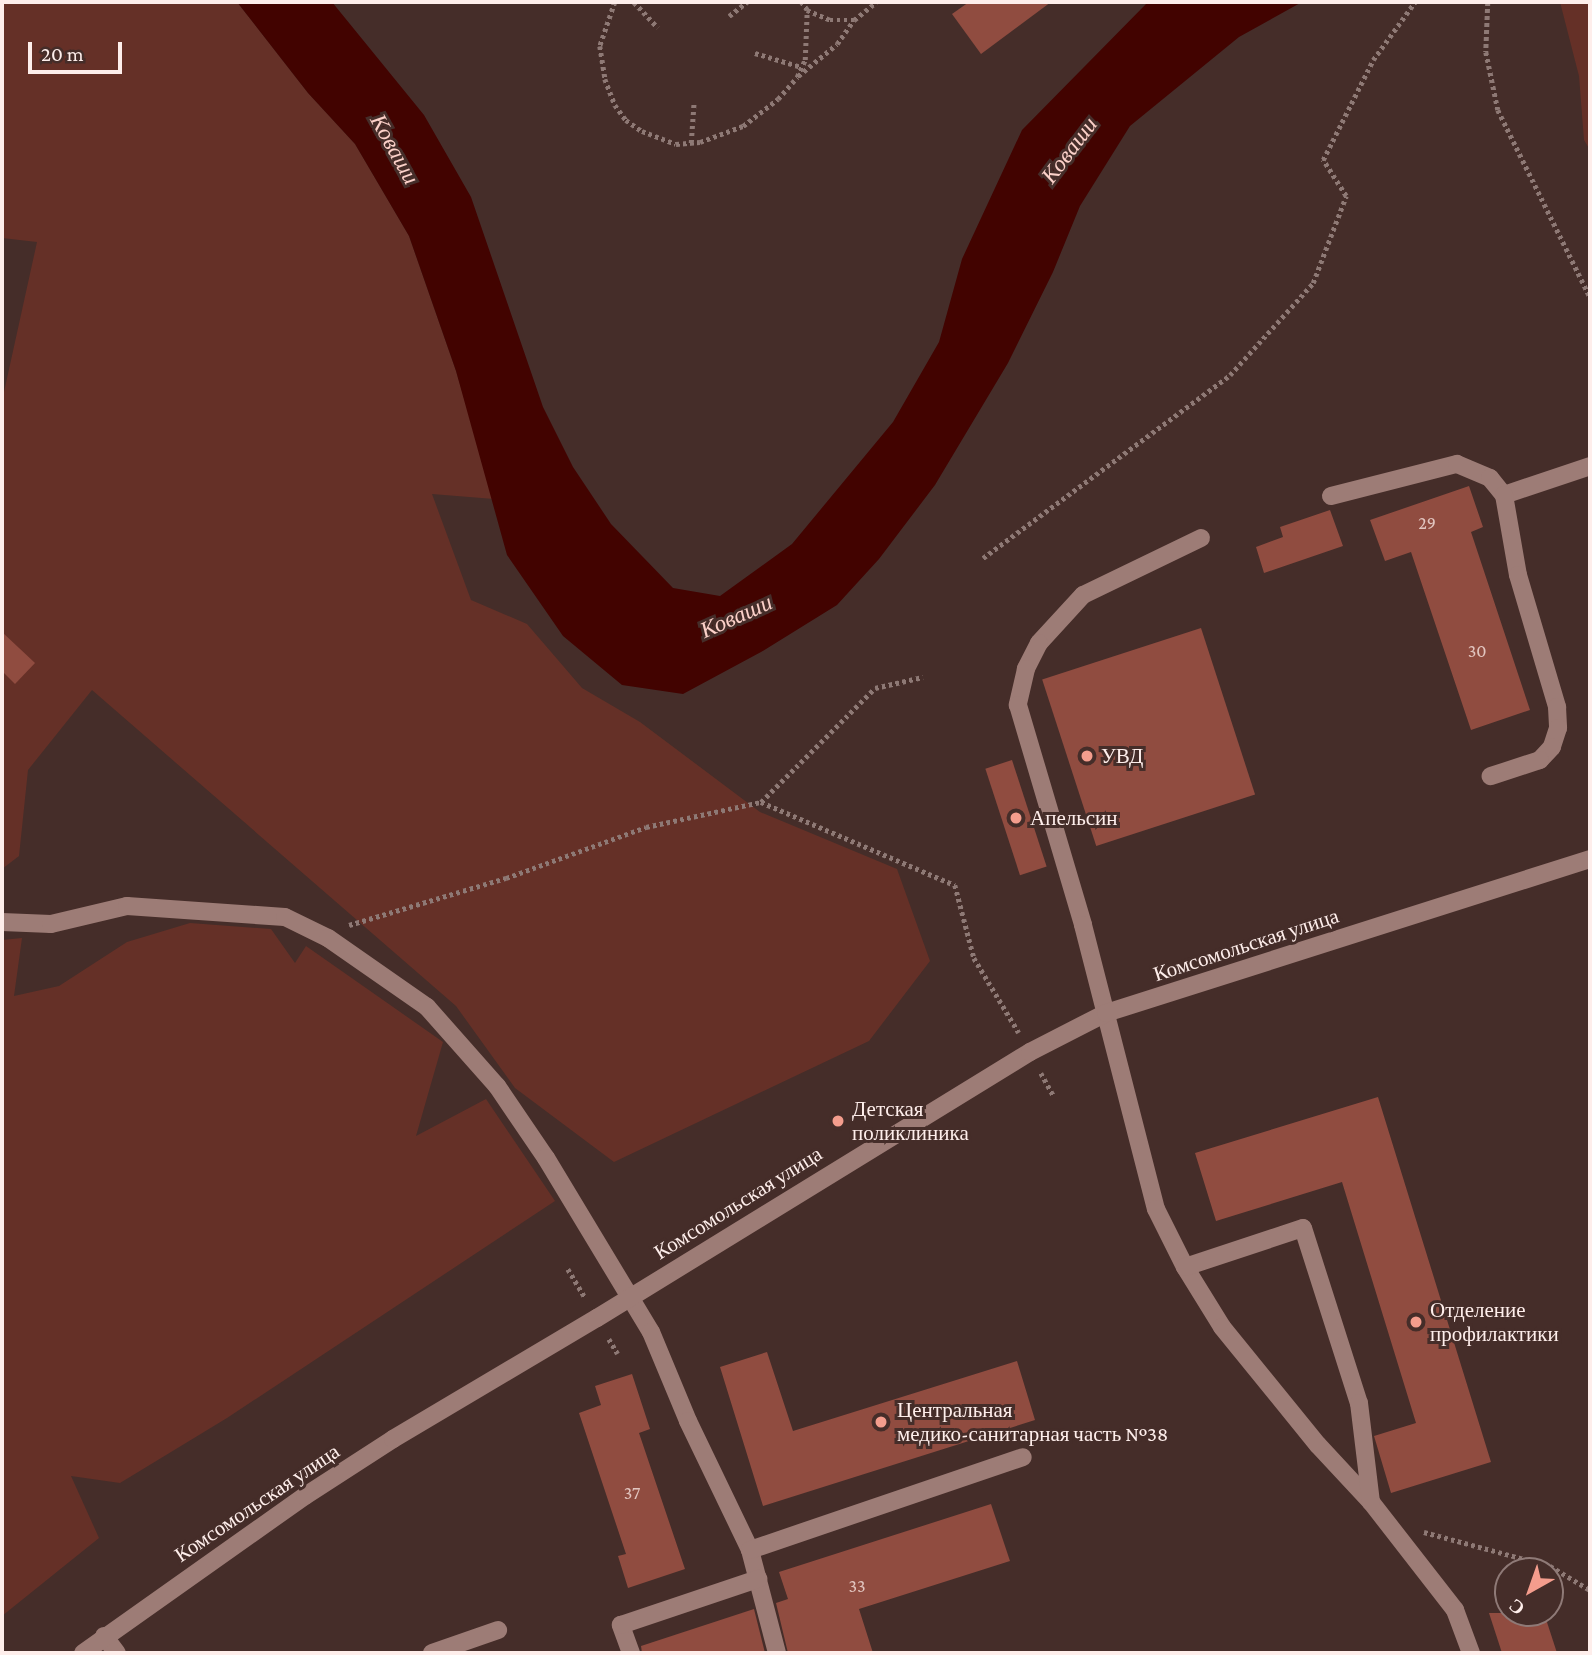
<!DOCTYPE html>
<meta charset="utf-8">
<style>
body{margin:0}
#map{position:relative;width:1592px;height:1655px;overflow:hidden;background:#452d29;font-family:"Crimson Pro",serif}
div>[style]{position:absolute}
.green>*{inset:0;background:#653027}
.water>*{inset:0;background:#420300}
.building>*{inset:0;background:#904c40;transform-origin:0 0}
.path>*{height:4.5px;margin-top:-2.25px;transform-origin:0;background:repeating-linear-gradient(90deg,#8e7975 0 3.5px,transparent 0 7px)}
.minor>*{height:18px;margin:-9px;padding:0 9px;transform-origin:9px;border-radius:9px;background:#9d7c76}
.dots>*{width:19px;height:19px;translate:-50% -50%;box-sizing:border-box;border:4px solid #452d29;border-radius:50%}
span{translate:-50% -50%;white-space:nowrap;text-align:center;line-height:1.15;-webkit-text-stroke:6px #452d29;paint-order:stroke}
.number-label{font-size:18px;color:#e2c6c0}
.number-label span{-webkit-text-stroke-width:0}
.poi-label{font-size:21px;color:#feeeeb}
.left{translate:0 -50%;text-align:left}
.street-label{font-size:21px;color:#feeeeb}
.water-label{font-size:23px;color:#fcd1c9;font-style:italic}
.frame{position:absolute;inset:0;border:4px solid #feeeeb;pointer-events:none}
.north{position:absolute;left:1494px;top:1557px;width:70px;height:70px;box-sizing:border-box;background:#452d29;border:2px solid #8f7a77;border-radius:50%;rotate:220deg;font-size:19px;font-weight:700;line-height:28px;text-align:center;color:#feeeeb}
.north::after{content:'';display:block;margin:auto;width:24px;height:32px;background:#f49d8d;clip-path:polygon(50% 0,100% 100%,50% 72%,0 100%)}
.scale{position:absolute;left:28px;top:42px;width:94px;height:32px;box-sizing:border-box;border:4px solid #feeeeb;border-top:0;padding-left:9px;font-size:21px;line-height:24px;white-space:nowrap;color:#feeeeb;-webkit-text-stroke:5px #452d29;paint-order:stroke}
</style>
<div id="map">
<div class="green">
<div style="clip-path:polygon(2px 2px,237px 2px,308px 93px,355px 144px,409px 236px,456px 371px,494px 499px,432px 494px,471px 600px,527px 624px,582px 688px,640px 722px,760px 812px,897px 869px,930px 961px,869px 1041px,614px 1162px,515px 1088px,456px 1006px,92px 690px,28px 770px,19px 856px,2px 869px,2px 401px,37px 242px,2px 238px)"></div>
<div style="clip-path:polygon(1560px 2px,1590px 2px,1590px 150px,1584px 140px,1579px 76px)"></div>
<div style="clip-path:polygon(190px 923px,271px 929px,295px 963px,306px 946px,443px 1042px,416px 1136px,486px 1099px,555px 1201px,227px 1418px,120px 1483px,71px 1476px,99px 1538px,2px 1616px,2px 940px,22px 938px,14px 996px,59px 986px,127px 942px)"></div>
</div>
<div class="water">
<div style="clip-path:polygon(237px 2px,332px 2px,424px 115px,471px 197px,543px 407px,573px 467px,611px 524px,673px 588px,720px 596px,792px 544px,893px 422px,939px 342px,962px 259px,1022px 130px,1148px 2px,1302px 2px,1239px 37px,1130px 126px,1080px 206px,1053px 272px,1008px 363px,935px 485px,879px 559px,837px 605px,761px 652px,683px 694px,622px 685px,563px 636px,507px 555px,456px 371px,409px 236px,355px 144px,308px 93px)"></div>
</div>
<div class="building">
<div style="clip-path:polygon(969px 2px,1051px 2px,981px 54px,952px 14px)"></div>
<div style="clip-path:polygon(1469px 486px,1483px 527px,1471px 532px,1530px 710px,1471px 730px,1411px 552px,1385px 561px,1370px 520px)"></div>
<div style="clip-path:polygon(1330px 510px,1343px 546px,1264px 573px,1256px 547px,1283px 537px,1280px 527px)"></div>
<div style="left:1201px;top:628px;width:175px;height:167px;rotate:72deg"></div>
<div style="clip-path:polygon(2px 632px,35px 663px,15px 684px,2px 671px)"></div>
<div style="left:1012px;top:760px;width:112px;height:28px;rotate:72deg"></div>
<div style="clip-path:polygon(1378px 1097px,1491px 1462px,1391px 1493px,1374px 1436px,1416px 1423px,1342px 1182px,1216px 1221px,1195px 1153px)"></div>
<div style="clip-path:polygon(767px 1352px,793px 1431px,1017px 1361px,1035px 1420px,763px 1506px,720px 1367px)"></div>
<div style="clip-path:polygon(632px 1374px,650px 1429px,639px 1433px,685px 1569px,628px 1588px,618px 1556px,626px 1554px,579px 1413px,601px 1405px,595px 1386px)"></div>
<div style="clip-path:polygon(991px 1504px,1010px 1561px,859px 1609px,873px 1653px,788px 1653px,776px 1603px,788px 1599px,779px 1572px)"></div>
<div style="clip-path:polygon(754px 1609px,765px 1653px,642px 1653px,641px 1646px)"></div>
<div style="clip-path:polygon(1489px 1613px,1544px 1613px,1557px 1653px,1502px 1653px)"></div>
</div>
<div class="path">
<div style="left:615px;top:2px;width:46px;rotate:108.8deg"></div>
<div style="left:600px;top:46px;width:33px;rotate:81deg"></div>
<div style="left:605px;top:79px;width:28px;rotate:69deg"></div>
<div style="left:615px;top:105px;width:19px;rotate:54deg"></div>
<div style="left:626px;top:120px;width:19px;rotate:35deg"></div>
<div style="left:642px;top:131px;width:36px;rotate:21deg"></div>
<div style="left:676px;top:144px;width:24px;rotate:-5deg"></div>
<div style="left:700px;top:142px;width:46px;rotate:-20.4deg"></div>
<div style="left:743px;top:126px;width:44px;rotate:-37.6deg"></div>
<div style="left:778px;top:99px;width:29px;rotate:-49deg"></div>
<div style="left:797px;top:77px;width:19px;rotate:-65deg"></div>
<div style="left:805px;top:60px;width:50px;rotate:-87.7deg"></div>
<div style="left:807px;top:10px;width:10px;rotate:-127deg"></div>
<div style="left:634px;top:2px;width:35px;rotate:47deg"></div>
<div style="left:1488px;top:2px;width:50px;rotate:92.3deg"></div>
<div style="left:1486px;top:52px;width:59px;rotate:78.3deg"></div>
<div style="left:1498px;top:110px;width:208px;rotate:63.8deg"></div>
<div style="left:807px;top:10px;width:25px;rotate:23deg"></div>
<div style="left:830px;top:20px;width:24px"></div>
<div style="left:854px;top:20px;width:28px;rotate:-39deg"></div>
<div style="left:729px;top:16px;width:23px;rotate:-38deg"></div>
<div style="left:755px;top:53px;width:48px;rotate:16.9deg"></div>
<div style="left:798px;top:76px;width:50px;rotate:-39.4deg"></div>
<div style="left:837px;top:44px;width:29px;rotate:-55deg"></div>
<div style="left:691px;top:143px;width:39px;rotate:-86deg"></div>
<div style="left:983px;top:558px;width:307px;rotate:-36.5deg"></div>
<div style="left:1230px;top:375px;width:124px;rotate:-47.9deg"></div>
<div style="left:1313px;top:283px;width:93px;rotate:-69.2deg"></div>
<div style="left:1346px;top:196px;width:43px;rotate:-122.6deg"></div>
<div style="left:1323px;top:160px;width:112px;rotate:-63.4deg"></div>
<div style="left:1373px;top:60px;width:72px;rotate:-54.1deg"></div>
<div style="left:761px;top:802px;width:161px;rotate:-45deg"></div>
<div style="left:875px;top:688px;width:49px;rotate:-12.9deg"></div>
<div style="left:349px;top:925px;width:164px;rotate:-16.7deg"></div>
<div style="left:506px;top:878px;width:149px;rotate:-20deg"></div>
<div style="left:646px;top:827px;width:118px;rotate:-12.3deg"></div>
<div style="left:761px;top:802px;width:211px;rotate:23.2deg"></div>
<div style="left:955px;top:885px;width:75px;rotate:75.4deg"></div>
<div style="left:974px;top:958px;width:87px;rotate:59deg"></div>
<div style="left:1041px;top:1073px;width:25px;rotate:61deg"></div>
<div style="left:568px;top:1269px;width:33px;rotate:59deg"></div>
<div style="left:609px;top:1339px;width:17px;rotate:59deg"></div>
<div style="left:1424px;top:1532px;width:131px;rotate:15.1deg"></div>
<div style="left:1550px;top:1566px;width:47px;rotate:31deg"></div>
</div>
<div class="minor">
<div style="left:1504px;top:495px;width:91px;rotate:-18.6deg"></div>
<div style="left:1331px;top:496px;width:130px;rotate:-14.3deg"></div>
<div style="left:1457px;top:464px;width:36px;rotate:23deg"></div>
<div style="left:1490px;top:478px;width:22px;rotate:51deg"></div>
<div style="left:1504px;top:495px;width:81px;rotate:80.1deg"></div>
<div style="left:1518px;top:575px;width:138px;rotate:73.5deg"></div>
<div style="left:1557px;top:707px;width:21px;rotate:87deg"></div>
<div style="left:1558px;top:728px;width:20px;rotate:108deg"></div>
<div style="left:1552px;top:747px;width:18px;rotate:133deg"></div>
<div style="left:1540px;top:760px;width:52px;rotate:161.9deg"></div>
<div style="left:1201px;top:538px;width:131px;rotate:154.2deg"></div>
<div style="left:1083px;top:595px;width:65px;rotate:132.5deg"></div>
<div style="left:1039px;top:643px;width:29px;rotate:117deg"></div>
<div style="left:1026px;top:669px;width:37px;rotate:103deg"></div>
<div style="left:1018px;top:705px;width:229px;rotate:73.5deg"></div>
<div style="left:1083px;top:925px;width:293px;rotate:75.6deg"></div>
<div style="left:1156px;top:1209px;width:65px;rotate:63.4deg"></div>
<div style="left:1185px;top:1267px;width:70px;rotate:58.3deg"></div>
<div style="left:1222px;top:1327px;width:152px;rotate:50.9deg"></div>
<div style="left:1318px;top:1445px;width:78px;rotate:47.1deg"></div>
<div style="left:1371px;top:1502px;width:137px;rotate:52.1deg"></div>
<div style="left:1455px;top:1610px;width:46px;rotate:69.6deg"></div>
<div style="left:2px;top:922px;width:49px;rotate:2.3deg"></div>
<div style="left:51px;top:924px;width:78px;rotate:-13.3deg"></div>
<div style="left:127px;top:906px;width:158px;rotate:4deg"></div>
<div style="left:285px;top:917px;width:48px;rotate:26deg"></div>
<div style="left:328px;top:938px;width:121px;rotate:34.9deg"></div>
<div style="left:427px;top:1007px;width:106px;rotate:48.5deg"></div>
<div style="left:497px;top:1086px;width:87px;rotate:55.8deg"></div>
<div style="left:546px;top:1158px;width:203px;rotate:58.9deg"></div>
<div style="left:651px;top:1332px;width:96px;rotate:67.4deg"></div>
<div style="left:688px;top:1421px;width:143px;rotate:64.3deg"></div>
<div style="left:750px;top:1550px;width:106px;rotate:75.3deg"></div>
<div style="left:1185px;top:1267px;width:124px;rotate:-18.3deg"></div>
<div style="left:1303px;top:1228px;width:184px;rotate:72.3deg"></div>
<div style="left:1359px;top:1403px;width:100px;rotate:83.1deg"></div>
<div style="left:750px;top:1550px;width:288px;rotate:-18.8deg"></div>
<div style="left:104px;top:1636px;width:21px;rotate:53deg"></div>
<div style="left:83px;top:1653px;width:272px;rotate:-35.3deg"></div>
<div style="left:305px;top:1496px;width:105px;rotate:-32.9deg"></div>
<div style="left:393px;top:1439px;width:237px;rotate:-30.7deg"></div>
<div style="left:597px;top:1318px;width:508px;rotate:-31.56deg"></div>
<div style="left:1030px;top:1052px;width:85px;rotate:-27.2deg"></div>
<div style="left:1106px;top:1013px;width:508px;rotate:-17.65deg"></div>
<div style="left:432px;top:1653px;width:70px;rotate:-19.2deg"></div>
<div style="left:631px;top:1653px;width:30px;rotate:-110deg"></div>
<div style="left:621px;top:1625px;width:145px;rotate:-18.6deg"></div>
</div>
<div class="dots">
<div style="left:1087px;top:756px;background:#f49d8d"></div>
<div style="left:1016px;top:818px;background:#f49d8d"></div>
<div style="left:838px;top:1121px;background:#f49d8d"></div>
<div style="left:1416px;top:1322px;background:#f49d8d"></div>
<div style="left:881px;top:1422px;background:#f49d8d"></div>
</div>
<div class="number-label">
<span style="left:1427px;top:523px">29</span>
<span style="left:1477px;top:651px">30</span>
<span style="left:632px;top:1493px">37</span>
<span style="left:857px;top:1586px">33</span>
</div>
<div class="poi-label">
<span class="left" style="left:1101px;top:756px">УВД</span>
<span class="left" style="left:1030px;top:818px">Апельсин</span>
<span class="left" style="left:852px;top:1121px">Детская<br>поликлиника</span>
<span class="left" style="left:1430px;top:1322px">Отделение<br>профилактики</span>
<span class="left" style="left:897px;top:1422px">Центральная<br>медико-санитарная часть №38</span>
</div>
<div class="street-label">
<span style="left:1246px;top:945px;rotate:-18deg">Комсомольская улица</span>
<span style="left:738px;top:1203px;rotate:-32deg">Комсомольская улица</span>
<span style="left:257px;top:1503px;rotate:-34deg">Комсомольская улица</span>
</div>
<div class="water-label">
<span style="left:395px;top:149px;rotate:61deg">Коваши</span>
<span style="left:1069px;top:150px;rotate:-53deg">Коваши</span>
<span style="left:736px;top:616px;rotate:-24deg">Коваши</span>
</div>
<div class="frame"></div>
<div class="north">С</div>
<div class="scale">20 m</div>
</div>
